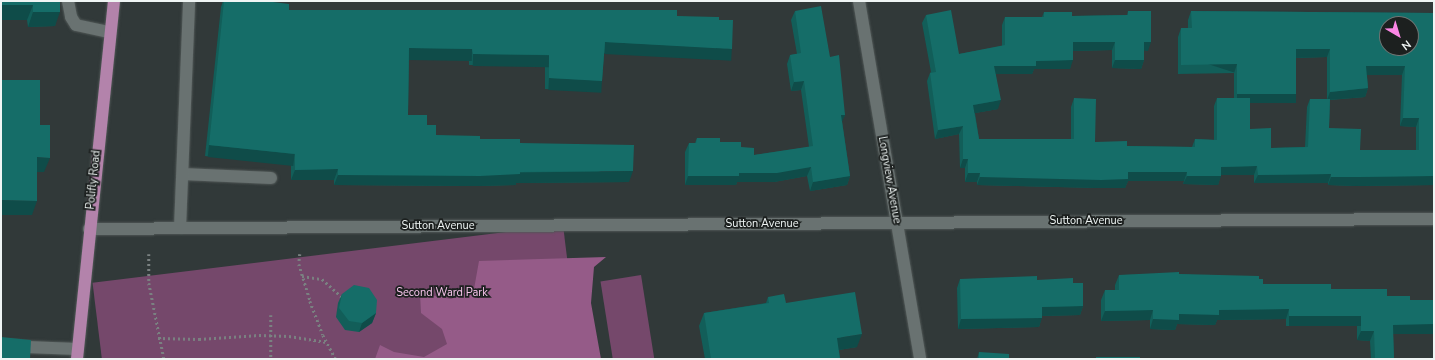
<!DOCTYPE html>
<style>
body{margin:0}
#map{position:relative;width:1435px;height:360px;overflow:hidden;background:#313939;font-family:"Nunito Sans",sans-serif}
div>[style]{position:absolute}
.green>*{inset:0;background:#75486b;transform-origin:0 0}
.forest>*{inset:0;background:#955b88}
.path>*{height:2.5px;margin-top:-1.25px;transform-origin:0;background:repeating-linear-gradient(90deg,#7a8181 0 2px,transparent 0 5px)}
.roads{filter:drop-shadow(0 0 1px #515857) drop-shadow(0 0 1px #515857)}
.minor>*{height:12px;margin:-6px;padding:0 6px;transform-origin:6px;border-radius:6px;background:#697271}
.major>*{height:12px;margin:-6px;padding:0 6px;transform-origin:6px;border-radius:6px;background:#b383ab}
.wall>*{inset:0;background:#125e59}
.shaded-wall>*{inset:0;background:#0f4c49;transform-origin:0 0}
.building>*{inset:0;background:#156d68;transform-origin:0 0}
span{translate:-50% -50%;white-space:nowrap;text-align:center;line-height:1.15;-webkit-text-stroke:3.5px #1c201f;paint-order:stroke}
.street-label{font-size:11px;color:#eff5f4}
.park-label{font-size:11px;color:#f7c4eb}
.frame{position:absolute;inset:0;border:2px solid #eff5f4;pointer-events:none}
.north{position:absolute;left:1379px;top:16px;width:40px;height:40px;box-sizing:border-box;background:#1c201f;border:1px solid #707574;border-radius:50%;rotate:142deg;font-size:11px;font-weight:700;line-height:16px;text-align:center;color:#eff5f4}
.north::after{content:'';display:block;margin:auto;width:14px;height:18px;background:#fb86e5;clip-path:polygon(50% 0,100% 100%,50% 72%,0 100%)}
</style>
<div id="map">
<div class="green">
<div style="left:563px;top:225px;width:135px;height:474px;rotate:83deg"></div>
<div style="left:641px;top:275px;width:85px;height:41px;rotate:81deg"></div>
</div>
<div class="forest">
<div style="clip-path:polygon(606px 257px,594px 267px,591px 303px,601px 359px,375px 359px,380px 345px,394px 352px,424px 357px,447px 344px,442px 329px,421px 313px,420px 293px,451px 299px,474px 289px,479px 261px)"></div>
</div>
<div class="path">
<div style="left:149px;top:254px;width:29px;rotate:90deg"></div>
<div style="left:149px;top:283px;width:77px;rotate:78.8deg"></div>
<div style="left:300px;top:254px;width:10px;rotate:96deg"></div>
<div style="left:299px;top:264px;width:39px;rotate:73deg"></div>
<div style="left:310px;top:301px;width:36px;rotate:69deg"></div>
<div style="left:323px;top:335px;width:27px;rotate:62deg"></div>
<div style="left:302px;top:276px;width:20px;rotate:9deg"></div>
<div style="left:322px;top:279px;width:27px;rotate:42deg"></div>
<div style="left:271px;top:315px;width:44px;rotate:90deg"></div>
<div style="left:158px;top:338px;width:41px;rotate:1.4deg"></div>
<div style="left:199px;top:339px;width:60px;rotate:-3.8deg"></div>
<div style="left:259px;top:335px;width:30px;rotate:2deg"></div>
<div style="left:289px;top:336px;width:38px;rotate:9deg"></div>
</div>
<div class="roads">
<div class="minor">
<div style="left:68px;top:1px;width:16px;rotate:79deg"></div>
<div style="left:71px;top:17px;width:9px;rotate:58deg"></div>
<div style="left:76px;top:25px;width:35px;rotate:12deg"></div>
<div style="left:859px;top:1px;width:363px;rotate:80.3deg"></div>
<div style="left:183px;top:174px;width:88px;rotate:2.6deg"></div>
<div style="left:180px;top:228px;width:227px;rotate:-87.7deg"></div>
<div style="left:89px;top:229px;width:1345px;rotate:-0.43deg"></div>
<div style="left:1px;top:346px;width:77px;rotate:2.2deg"></div>
</div>
<div class="major">
<div style="left:77px;top:359px;width:360px;rotate:-84.1deg"></div>
</div>
</div>
<div class="wall">
<div style="clip-path:polygon(1px 1px,60px 1px,55px 26px,28px 27px,27px 20px)"></div>
<div style="clip-path:polygon(223px 1px,265px 1px,289px 10px,677px 16px,719px 20px,728px 60px,604px 53px,602px 81px,598px 92px,545px 89px,545px 66px,469px 65px,469px 60px,409px 59px,408px 115px,427px 125px,436px 135px,520px 143px,629px 182px,516px 183px,516px 185px,477px 186px,334px 185px,334px 180px,291px 180px,291px 165px,205px 156px,221px 7px)"></div>
<div style="clip-path:polygon(795px 11px,830px 57px,845px 115px,842px 121px,850px 176px,847px 185px,810px 191px,807px 176px,774px 182px,737px 182px,736px 185px,685px 185px,685px 152px,689px 143px,695px 143px,697px 138px,720px 142px,741px 147px,754px 155px,809px 147px,801px 90px,791px 91px,787px 64px,790px 55px,797px 54px,791px 20px)"></div>
<div style="clip-path:polygon(evenodd,1128px 11px,1148px 51px,1144px 50px,1144px 60px,1141px 69px,1112px 68px,1112px 50px,1073px 51px,1070px 69px,1034px 69px,1032px 74px,996px 74px,998px 109px,975px 113px,979px 139px,1071px 139px,1071px 107px,1074px 98px,1095px 142px,1127px 146px,1192px 147px,1195px 139px,1214px 140px,1214px 106px,1217px 98px,1234px 98px,1234px 73px,1178px 74px,1178px 37px,1181px 28px,1188px 28px,1188px 20px,1191px 11px,1434px 13px,1434px 185px,1356px 186px,1328px 185px,1328px 183px,1254px 183px,1254px 175px,1221px 175px,1218px 185px,1183px 184px,1184px 181px,1128px 181px,1125px 188px,1098px 188px,977px 185px,977px 182px,965px 182px,965px 168px,960px 168px,959px 134px,935px 139px,927px 81px,930px 73px,931px 72px,922px 23px,926px 15px,959px 54px,1002px 46px,1002px 25px,1005px 17px,1042px 17px,1044px 12px,1072px 16px,1127px 15px,1128px 11px,1327px 57px,1327px 99px,1310px 99px,1307px 107px,1305px 147px,1271px 148px,1250px 129px,1250px 103px,1293px 103px,1296px 94px,1296px 58px,1327px 57px,1128px 11px,1367px 75px,1402px 75px,1400px 126px,1416px 127px,1416px 150px,1360px 150px,1329px 128px,1330px 100px,1365px 97px,1368px 88px,1367px 75px)"></div>
<div style="clip-path:polygon(1179px 274px,1259px 279px,1263px 284px,1331px 289px,1387px 296px,1393px 335px,1394px 359px,1371px 359px,1370px 341px,1357px 340px,1357px 326px,1286px 326px,1286px 319px,1217px 320px,1215px 325px,1177px 324px,1175px 330px,1150px 329px,1150px 320px,1101px 321px,1101px 300px,1105px 290px,1115px 290px,1115px 285px,1119px 275px)"></div>
<div style="clip-path:polygon(960px 279px,1037px 280px,1073px 283px,1083px 306px,1080px 315px,1042px 316px,1039px 327px,958px 329px,957px 288px)"></div>
<div style="clip-path:polygon(342px 294px,376px 313px,372px 323px,359px 332px,345px 330px,336px 317px,338px 303px)"></div>
<div style="clip-path:polygon(768px 297px,786px 303px,857px 347px,839px 350px,840px 359px,705px 359px,699px 326px,704px 313px,766px 303px)"></div>
<div style="clip-path:polygon(979px 352px,1009px 359px,977px 359px)"></div>
</div>
<div class="shaded-wall">
<div style="clip-path:polygon(1px 5px,33px 5px,27px 20px,1px 20px)"></div>
<div style="clip-path:polygon(33px 12px,60px 12px,55px 26px,28px 27px)"></div>
<div style="left:605px;top:42px;width:127px;height:12px;rotate:3deg"></div>
<div style="clip-path:polygon(1073px 42px,1115px 42px,1112px 50px,1070px 51px)"></div>
<div style="clip-path:polygon(1144px 42px,1151px 42px,1148px 51px,1141px 50px)"></div>
<div style="left:409px;top:48px;width:63px;height:12px;rotate:1deg"></div>
<div style="clip-path:polygon(1296px 49px,1330px 49px,1327px 57px,1293px 58px)"></div>
<div style="left:473px;top:54px;width:76px;height:12px;rotate:1deg"></div>
<div style="clip-path:polygon(1073px 60px,1070px 69px,1034px 69px,1032px 74px,991px 74px,994px 66px,1036px 61px)"></div>
<div style="clip-path:polygon(1115px 60px,1144px 60px,1141px 69px,1112px 68px)"></div>
<div style="left:1237px;top:64px;width:9px;height:56px;rotate:108deg"></div>
<div style="clip-path:polygon(1366px 66px,1405px 66px,1402px 75px,1363px 75px)"></div>
<div style="left:549px;top:78px;width:53px;height:12px;rotate:3deg"></div>
<div style="clip-path:polygon(804px 81px,801px 90px,791px 91px,794px 82px)"></div>
<div style="clip-path:polygon(1368px 88px,1365px 97px,1327px 100px,1330px 92px)"></div>
<div style="left:1237px;top:94px;width:59px;height:9px"></div>
<div style="clip-path:polygon(1001px 100px,998px 109px,970px 114px,973px 105px)"></div>
<div style="clip-path:polygon(841px 115px,845px 115px,841px 124px)"></div>
<div style="clip-path:polygon(1403px 118px,1419px 118px,1416px 127px,1400px 126px)"></div>
<div style="clip-path:polygon(963px 126px,959px 134px,935px 139px,938px 130px)"></div>
<div style="left:209px;top:145px;width:86px;height:12px;rotate:6deg"></div>
<div style="clip-path:polygon(37px 157px,50px 158px,44px 172px,32px 172px)"></div>
<div style="clip-path:polygon(963px 159px,968px 159px,965px 168px,960px 168px)"></div>
<div style="clip-path:polygon(1257px 166px,1254px 175px,1218px 175px,1221px 167px)"></div>
<div style="clip-path:polygon(811px 167px,807px 176px,774px 182px,737px 182px,736px 185px,685px 185px,688px 176px)"></div>
<div style="clip-path:polygon(338px 169px,334px 180px,291px 180px,295px 170px)"></div>
<div style="clip-path:polygon(633px 171px,629px 182px,516px 183px,516px 185px,477px 186px,334px 185px,338px 175px)"></div>
<div style="clip-path:polygon(1128px 172px,1187px 172px,1184px 181px,1128px 181px,1125px 188px,1098px 188px,977px 185px,980px 177px)"></div>
<div style="clip-path:polygon(968px 173px,980px 173px,977px 182px,965px 182px)"></div>
<div style="clip-path:polygon(1331px 174px,1328px 183px,1254px 183px,1258px 175px)"></div>
<div style="clip-path:polygon(850px 176px,847px 185px,810px 191px,813px 182px)"></div>
<div style="clip-path:polygon(1187px 176px,1221px 176px,1218px 185px,1183px 184px)"></div>
<div style="clip-path:polygon(1434px 176px,1434px 185px,1356px 186px,1328px 185px,1331px 177px)"></div>
<div style="clip-path:polygon(1px 200px,37px 201px,32px 215px,1px 215px)"></div>
<div style="clip-path:polygon(1083px 306px,1080px 315px,1039px 316px,1042px 307px)"></div>
<div style="clip-path:polygon(1289px 309px,1286px 319px,1217px 320px,1215px 325px,1177px 324px,1175px 330px,1150px 329px,1153px 319px,1179px 314px,1219px 310px)"></div>
<div style="clip-path:polygon(1153px 310px,1150px 320px,1101px 321px,1105px 311px)"></div>
<div style="clip-path:polygon(376px 313px,372px 323px,359px 332px,362px 323px)"></div>
<div style="left:1289px;top:316px;width:72px;height:10px"></div>
<div style="clip-path:polygon(1042px 318px,1039px 327px,958px 329px,961px 319px)"></div>
<div style="left:1434px;top:324px;width:10px;height:41px;rotate:90deg"></div>
<div style="clip-path:polygon(1361px 331px,1374px 331px,1370px 341px,1357px 340px)"></div>
<div style="clip-path:polygon(862px 334px,857px 347px,832px 351px,837px 338px)"></div>
</div>
<div class="building">
<div style="clip-path:polygon(1px 1px,60px 1px,60px 12px,33px 12px,33px 5px,1px 5px)"></div>
<div style="clip-path:polygon(224px 1px,265px 1px,289px 4px,289px 10px,677px 10px,677px 16px,719px 17px,719px 20px,733px 20px,732px 49px,605px 42px,602px 81px,549px 78px,549px 55px,473px 54px,472px 49px,409px 48px,408px 115px,427px 115px,427px 125px,436px 125px,436px 135px,480px 136px,480px 139px,520px 139px,520px 143px,634px 145px,633px 171px,520px 172px,520px 174px,480px 176px,338px 175px,338px 169px,295px 170px,295px 154px,209px 145px)"></div>
<div style="clip-path:polygon(821px 6px,830px 57px,839px 55px,845px 115px,841px 115px,850px 176px,813px 182px,811px 167px,777px 173px,739px 173px,739px 176px,688px 176px,689px 143px,696px 143px,697px 138px,720px 138px,720px 142px,741px 142px,741px 147px,754px 148px,754px 155px,813px 146px,804px 81px,794px 82px,790px 55px,801px 53px,795px 11px)"></div>
<div style="clip-path:polygon(evenodd,951px 10px,959px 54px,1005px 45px,1005px 17px,1044px 17px,1044px 12px,1072px 12px,1072px 16px,1128px 15px,1128px 11px,1151px 11px,1151px 42px,1144px 42px,1144px 60px,1115px 60px,1115px 42px,1073px 42px,1073px 60px,1036px 61px,1036px 66px,994px 66px,1001px 100px,973px 105px,979px 139px,1074px 139px,1074px 98px,1096px 99px,1095px 142px,1127px 141px,1127px 146px,1195px 147px,1195px 139px,1217px 140px,1217px 98px,1250px 98px,1250px 129px,1271px 128px,1271px 148px,1308px 147px,1310px 99px,1330px 99px,1329px 128px,1361px 129px,1360px 150px,1419px 150px,1419px 118px,1403px 118px,1405px 66px,1366px 66px,1368px 88px,1330px 92px,1330px 49px,1296px 49px,1296px 94px,1237px 94px,1237px 64px,1181px 65px,1181px 28px,1192px 28px,1191px 11px,1434px 13px,1434px 176px,1359px 177px,1331px 177px,1331px 174px,1258px 175px,1257px 166px,1221px 167px,1221px 176px,1187px 176px,1187px 172px,1128px 172px,1128px 179px,1101px 180px,980px 177px,980px 173px,968px 173px,968px 159px,963px 159px,963px 126px,938px 130px,930px 73px,936px 72px,926px 15px,951px 10px,1387px 24px,1411px 24px,1411px 48px,1387px 48px,1387px 24px)"></div>
<div style="clip-path:polygon(1px 80px,40px 80px,40px 125px,50px 125px,50px 158px,37px 157px,37px 201px,1px 200px)"></div>
<div style="clip-path:polygon(1179px 272px,1179px 274px,1259px 276px,1259px 279px,1263px 279px,1263px 284px,1331px 284px,1331px 289px,1387px 289px,1387px 296px,1410px 296px,1410px 300px,1434px 300px,1434px 324px,1393px 325px,1394px 359px,1375px 359px,1374px 331px,1361px 331px,1361px 316px,1289px 316px,1289px 309px,1219px 310px,1219px 315px,1179px 314px,1179px 320px,1153px 319px,1153px 310px,1105px 311px,1105px 290px,1119px 290px,1119px 275px)"></div>
<div style="clip-path:polygon(1037px 276px,1037px 280px,1073px 278px,1073px 283px,1083px 283px,1083px 306px,1042px 307px,1042px 318px,961px 319px,960px 279px)"></div>
<div style="clip-path:polygon(354px 285px,369px 288px,377px 300px,376px 313px,362px 323px,349px 321px,339px 308px,342px 294px)"></div>
<div style="clip-path:polygon(855px 292px,862px 334px,837px 338px,840px 359px,711px 359px,704px 313px,769px 303px,768px 297px,784px 294px,786px 303px)"></div>
<div style="clip-path:polygon(1px 337px,31px 340px,30px 359px,1px 359px)"></div>
<div style="clip-path:polygon(979px 352px,1009px 354px,1009px 359px,979px 359px)"></div>
<div style="left:1096px;top:357px;width:44px;height:2px"></div>
</div>
<div class="street-label">
<span style="left:94px;top:180px;rotate:-84deg">Polifly Road</span>
<span style="left:889px;top:180px;rotate:80deg">Longview Avenue</span>
<span style="left:1086px;top:221px">Sutton Avenue</span>
<span style="left:762px;top:224px">Sutton Avenue</span>
<span style="left:438px;top:226px">Sutton Avenue</span>
</div>
<div class="park-label">
<span style="left:442px;top:293px">Second Ward Park</span>
</div>
<div class="frame"></div>
<div class="north">N</div>
</div>
